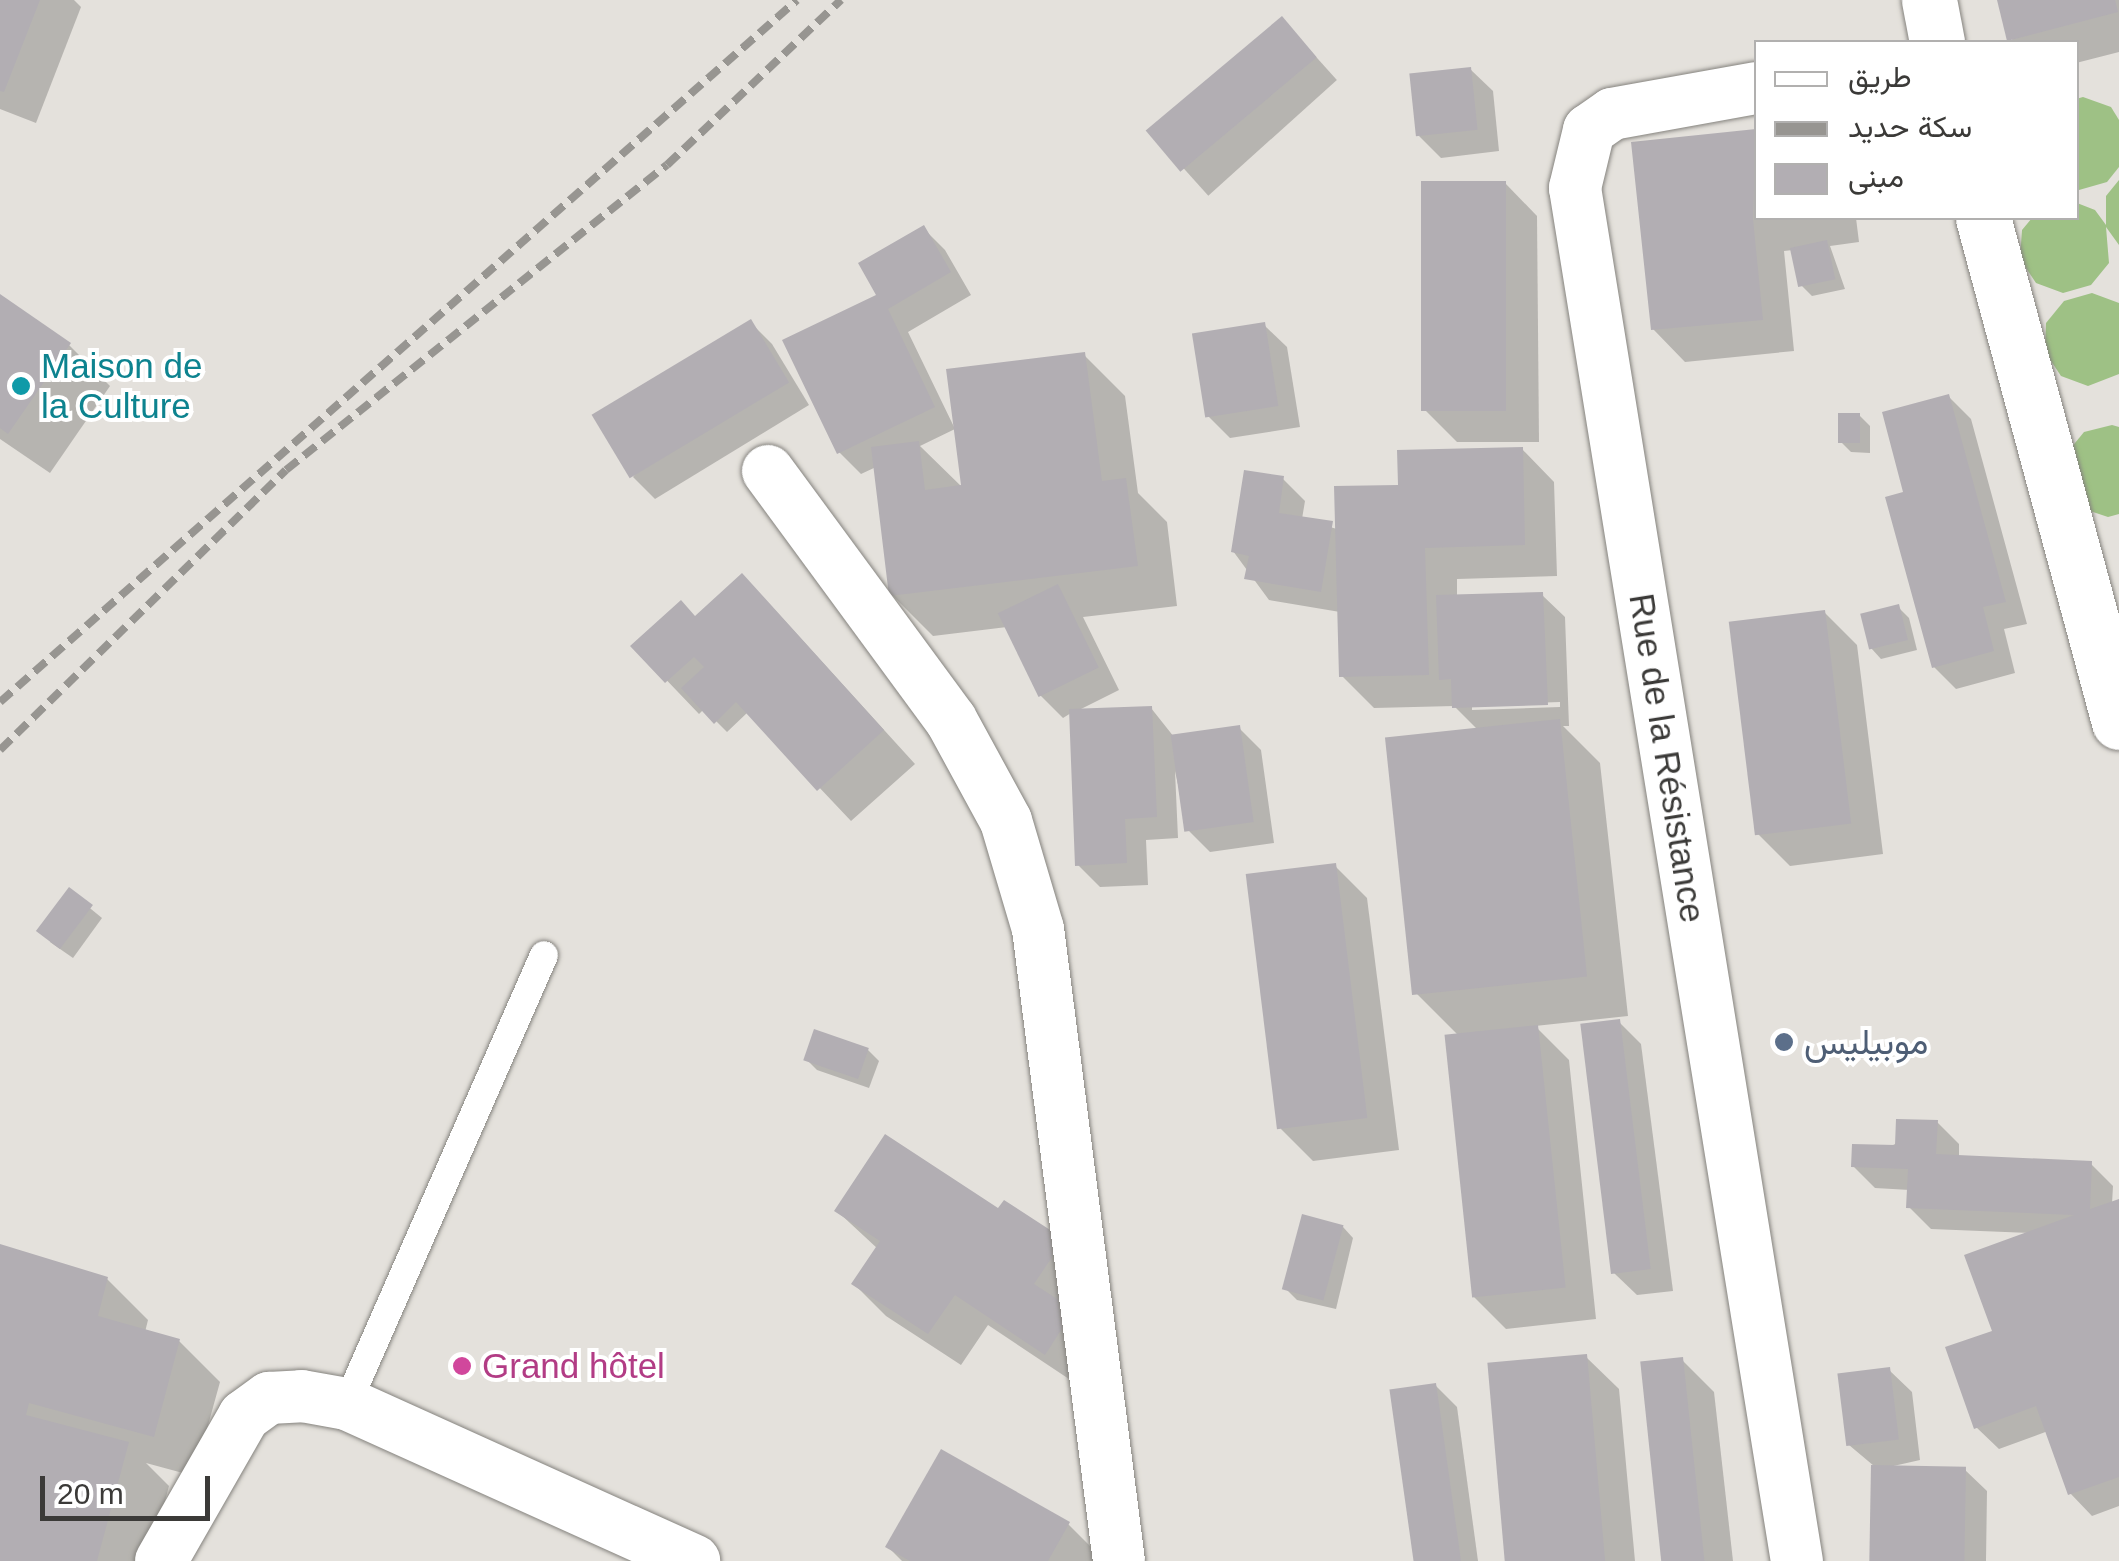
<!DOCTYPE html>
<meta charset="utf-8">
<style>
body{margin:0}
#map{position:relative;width:2119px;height:1561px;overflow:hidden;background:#e4e1dc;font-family:Helvetica,Vazirmatn,sans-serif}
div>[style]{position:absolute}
.forest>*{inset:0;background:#9ec185}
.shadow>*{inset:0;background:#0003;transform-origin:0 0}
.building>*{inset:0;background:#b2aeb3;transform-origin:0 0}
.roads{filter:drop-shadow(0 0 2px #85837e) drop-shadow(0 0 2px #85837e)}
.service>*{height:28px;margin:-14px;padding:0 14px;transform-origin:14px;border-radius:14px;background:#fff}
.minor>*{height:52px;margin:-26px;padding:0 26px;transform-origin:26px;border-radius:26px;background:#fff}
.secondary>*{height:55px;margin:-27.5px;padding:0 27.5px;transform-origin:27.5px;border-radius:27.5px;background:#fff}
.rail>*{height:8px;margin-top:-4px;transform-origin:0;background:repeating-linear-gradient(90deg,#979591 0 15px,transparent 0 23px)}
.dots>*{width:28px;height:28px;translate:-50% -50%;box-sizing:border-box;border:5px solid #fff;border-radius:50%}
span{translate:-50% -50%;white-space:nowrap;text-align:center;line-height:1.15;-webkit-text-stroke:8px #fff;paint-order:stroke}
.culture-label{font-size:35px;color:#0d838f}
.left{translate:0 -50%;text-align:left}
.street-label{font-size:35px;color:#3b3a38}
.service-label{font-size:35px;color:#4e5e75}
.hotel-label{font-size:35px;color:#b23c85}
.legend{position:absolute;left:1754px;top:40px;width:325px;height:180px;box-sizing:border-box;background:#fff;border:2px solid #b1b0af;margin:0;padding:12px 18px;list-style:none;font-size:30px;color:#3b3a38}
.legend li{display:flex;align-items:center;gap:20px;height:50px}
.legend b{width:50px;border:2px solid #b1b0af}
.scale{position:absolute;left:40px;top:1476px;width:170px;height:45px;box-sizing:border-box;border:5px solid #3b3a38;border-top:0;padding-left:12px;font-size:30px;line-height:35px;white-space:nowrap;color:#3b3a38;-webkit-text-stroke:8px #fff;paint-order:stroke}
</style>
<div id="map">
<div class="forest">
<div style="clip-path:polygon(2083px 97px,2111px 107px,2119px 120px,2119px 167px,2107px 182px,2079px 190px,2076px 99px)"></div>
<div style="clip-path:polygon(2119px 180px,2119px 245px,2106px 227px,2109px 263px,2091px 285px,2063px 293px,2036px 283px,2020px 259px,2022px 230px,2032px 218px,2076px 218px,2077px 203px,2095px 210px,2106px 225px,2106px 196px)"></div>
<div style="clip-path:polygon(2092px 293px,2119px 303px,2119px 374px,2088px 386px,2061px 376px,2045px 352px,2046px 323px,2064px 301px)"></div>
<div style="clip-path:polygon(2112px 425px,2119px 427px,2119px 514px,2108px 517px,2081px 508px,2066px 454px,2084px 432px)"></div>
</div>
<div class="shadow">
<div style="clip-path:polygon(0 0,74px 0,81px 7px,36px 123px,0 109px)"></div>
<div style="clip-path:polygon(1999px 0,2119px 0,2119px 52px,2076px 63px,2076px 42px,2013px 42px)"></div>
<div style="left:1282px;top:19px;width:82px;height:173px;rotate:48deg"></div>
<div style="clip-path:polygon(1470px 69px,1493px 91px,1499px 151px,1441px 158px,1419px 136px)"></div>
<div style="clip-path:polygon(1756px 132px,1756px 218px,1856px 218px,1859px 242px,1830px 246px,1845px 289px,1812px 296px,1801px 285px,1793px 250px,1784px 251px,1794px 351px,1685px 362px,1653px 329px,1634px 144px)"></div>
<div style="clip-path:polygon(1505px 183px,1537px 216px,1539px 442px,1457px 442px,1425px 410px)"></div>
<div style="clip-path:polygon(923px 228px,945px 250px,971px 295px,908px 332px,955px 429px,920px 446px,964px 489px,1084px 355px,1125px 396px,1138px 493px,1167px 522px,1177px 606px,1083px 617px,1119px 690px,1075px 712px,1151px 708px,1174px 737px,1239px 728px,1261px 750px,1274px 843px,1210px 852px,1188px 830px,1175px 771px,1178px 838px,1146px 840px,1148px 885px,1100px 887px,1078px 865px,1071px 713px,1063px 718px,1041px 696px,1007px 627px,933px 636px,892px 595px,876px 467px,861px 474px,839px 452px,880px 296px)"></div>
<div style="clip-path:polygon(0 297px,69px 345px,110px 386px,50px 473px,0 439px)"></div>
<div style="clip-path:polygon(750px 322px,772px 344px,809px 405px,655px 499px,633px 477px)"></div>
<div style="clip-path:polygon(1264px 325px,1287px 347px,1300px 427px,1230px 438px,1208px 416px)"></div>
<div style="clip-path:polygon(1949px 397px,1971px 419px,2027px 624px,2004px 629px,2015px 673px,1956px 689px,1934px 667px,1907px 494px)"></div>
<div style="clip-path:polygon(1859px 415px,1870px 426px,1870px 453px,1851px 452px,1841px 442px)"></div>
<div style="clip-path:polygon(evenodd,1522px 449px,1554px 482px,1557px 576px,1457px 579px,1457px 597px,1542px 595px,1565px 617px,1569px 726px,1563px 726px,1600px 763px,1628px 1016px,1535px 1026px,1569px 1060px,1596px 1319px,1506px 1329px,1473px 1296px,1458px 1035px,1416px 993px,1478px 730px,1454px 706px,1374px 708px,1342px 676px,1340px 612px,1269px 600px,1233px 551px,1283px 479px,1305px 501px,1302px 519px,1337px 529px,1401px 488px,1522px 449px,1560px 702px,1560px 707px,1472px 710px,1472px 705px,1560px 702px)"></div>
<div style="clip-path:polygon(1898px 607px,1909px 618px,1917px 650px,1881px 659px,1871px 648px)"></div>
<div style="clip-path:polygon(774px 609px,915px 764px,851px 821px,748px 712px,727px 732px,704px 709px,699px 714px,634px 646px,696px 619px)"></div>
<div style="clip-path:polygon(1824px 612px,1857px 645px,1883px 854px,1790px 866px,1758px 834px)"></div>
<div style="clip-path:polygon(1335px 866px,1367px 898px,1399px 1150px,1313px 1161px,1281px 1129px)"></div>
<div style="clip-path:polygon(69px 891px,102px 918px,73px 958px,50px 942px)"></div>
<div style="clip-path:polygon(1619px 1022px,1641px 1044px,1673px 1291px,1637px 1295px,1614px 1273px)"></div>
<div style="clip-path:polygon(868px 1050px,879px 1061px,869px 1088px,817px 1070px,806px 1059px)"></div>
<div style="clip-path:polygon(1937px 1122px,1959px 1144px,1959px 1158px,2091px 1164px,2113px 1186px,2112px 1204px,2119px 1202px,2119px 1506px,2092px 1516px,2070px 1493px,2048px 1431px,1999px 1449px,1976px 1427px,1995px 1332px,2030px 1233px,1931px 1229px,1909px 1207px,1910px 1190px,1875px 1188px,1853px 1166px)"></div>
<div style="clip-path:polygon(837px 1211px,999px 1212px,1063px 1241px,1078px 1385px,988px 1325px,961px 1365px,886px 1316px,854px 1284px,878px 1249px)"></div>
<div style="clip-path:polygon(1343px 1227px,1353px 1238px,1336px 1309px,1297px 1300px,1287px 1290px)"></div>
<div style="clip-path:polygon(0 1248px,107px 1279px,148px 1320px,145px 1332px,179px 1341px,220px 1382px,194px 1476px,146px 1463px,169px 1486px,149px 1561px,0 1561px)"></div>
<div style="clip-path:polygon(1586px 1357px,1619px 1389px,1635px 1561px,1508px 1561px)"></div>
<div style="clip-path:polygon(1682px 1360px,1714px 1392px,1733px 1561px,1665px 1561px)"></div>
<div style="clip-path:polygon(1889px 1370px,1912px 1392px,1920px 1460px,1889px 1467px,1964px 1469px,1987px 1491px,1986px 1561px,1872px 1561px,1874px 1466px,1849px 1445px)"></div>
<div style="clip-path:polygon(1435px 1385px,1457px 1407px,1478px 1561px,1415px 1561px)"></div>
<div style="clip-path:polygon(1068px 1524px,1100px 1556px,1098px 1561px,902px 1561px,888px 1547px)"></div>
</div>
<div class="building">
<div style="clip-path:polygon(0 0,40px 0,4px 92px,0 91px)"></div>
<div style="clip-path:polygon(1997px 0,2115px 0,2118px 12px,2007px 41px)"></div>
<div style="left:1282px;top:16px;width:54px;height:178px;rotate:50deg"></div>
<div style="left:1471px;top:67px;width:63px;height:62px;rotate:84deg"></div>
<div style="clip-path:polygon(1756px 129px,1753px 219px,1763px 320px,1651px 330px,1631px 142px)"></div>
<div style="left:1421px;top:181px;width:85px;height:230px"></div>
<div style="clip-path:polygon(924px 225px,951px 272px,888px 309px,935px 407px,837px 454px,782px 340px,876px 295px,858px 263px)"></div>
<div style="left:1827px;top:240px;width:40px;height:38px;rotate:78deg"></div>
<div style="clip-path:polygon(0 294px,71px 343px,8px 434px,0 428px)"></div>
<div style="left:751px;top:319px;width:74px;height:186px;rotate:59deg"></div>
<div style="left:1265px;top:322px;width:85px;height:74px;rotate:81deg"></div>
<div style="clip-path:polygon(1085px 352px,1102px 481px,1126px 478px,1138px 566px,889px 596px,871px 447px,919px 441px,925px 490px,961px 485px,946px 369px)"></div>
<div style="clip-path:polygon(1949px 394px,2006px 602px,1983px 607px,1994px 651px,1932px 668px,1885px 497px,1903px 492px,1882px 412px)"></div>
<div style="left:1838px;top:413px;width:22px;height:30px"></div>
<div style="clip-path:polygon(1523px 447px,1525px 545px,1425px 548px,1429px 675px,1339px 677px,1334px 486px,1398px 485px,1397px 450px)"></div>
<div style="clip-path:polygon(1244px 470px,1284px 476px,1279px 513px,1333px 521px,1321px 592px,1244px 579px,1249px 556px,1231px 552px)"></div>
<div style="clip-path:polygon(742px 573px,884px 730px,817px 791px,736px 702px,714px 724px,681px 688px,704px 667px,694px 657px,665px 683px,630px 646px,681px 600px,695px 616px)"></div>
<div style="left:1058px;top:584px;width:93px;height:67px;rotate:64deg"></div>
<div style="clip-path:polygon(1543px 592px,1548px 705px,1452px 708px,1451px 679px,1439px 680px,1436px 595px)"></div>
<div style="left:1899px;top:604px;width:37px;height:40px;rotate:76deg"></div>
<div style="left:1825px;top:610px;width:215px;height:97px;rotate:83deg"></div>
<div style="clip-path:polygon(1152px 706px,1157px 817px,1125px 819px,1127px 863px,1075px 866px,1069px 709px)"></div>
<div style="left:1560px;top:719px;width:259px;height:176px;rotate:84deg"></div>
<div style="left:1240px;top:725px;width:98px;height:70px;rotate:82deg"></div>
<div style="left:1336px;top:863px;width:257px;height:91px;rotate:83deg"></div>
<div style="left:69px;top:887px;width:30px;height:55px;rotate:37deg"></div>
<div style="left:1620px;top:1019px;width:252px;height:40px;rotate:83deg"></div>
<div style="left:1538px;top:1025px;width:264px;height:94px;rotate:84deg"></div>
<div style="left:814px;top:1029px;width:58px;height:33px;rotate:19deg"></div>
<div style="clip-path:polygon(1896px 1119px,1938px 1120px,1936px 1154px,2092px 1161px,2090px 1209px,2119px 1199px,2119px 1477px,2068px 1495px,2036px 1406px,1974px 1429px,1945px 1347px,1992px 1331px,1964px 1255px,2074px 1215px,1906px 1208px,1908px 1169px,1851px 1167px,1852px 1144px,1895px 1145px)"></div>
<div style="clip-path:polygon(885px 1134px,998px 1208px,1004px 1200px,1064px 1239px,1034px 1284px,1074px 1310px,1045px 1355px,955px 1295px,928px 1334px,851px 1284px,880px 1241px,834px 1211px)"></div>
<div style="left:1302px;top:1214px;width:43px;height:78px;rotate:15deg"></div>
<div style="clip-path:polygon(0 1244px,108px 1277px,98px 1316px,180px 1339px,154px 1437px,29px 1403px,26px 1415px,129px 1442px,97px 1561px,0 1561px)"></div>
<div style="left:1587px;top:1354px;width:208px;height:100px;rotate:85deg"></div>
<div style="left:1683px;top:1357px;width:205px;height:43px;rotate:84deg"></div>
<div style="left:1890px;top:1367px;width:73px;height:53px;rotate:83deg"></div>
<div style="left:1436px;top:1383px;width:180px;height:47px;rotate:82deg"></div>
<div style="clip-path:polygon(941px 1449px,1070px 1522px,1048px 1561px,910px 1561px,885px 1547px)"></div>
<div style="left:1871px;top:1465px;width:95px;height:96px;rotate:1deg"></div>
</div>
<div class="roads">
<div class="service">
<div style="left:347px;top:1404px;width:490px;rotate:-66.3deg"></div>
</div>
<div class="minor">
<div style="left:1756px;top:88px;width:146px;rotate:169.8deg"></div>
<div style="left:1612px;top:114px;width:28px;rotate:145deg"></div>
<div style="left:1589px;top:130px;width:60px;rotate:103.6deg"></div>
<div style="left:1575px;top:188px;width:1391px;rotate:80.82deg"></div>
<div style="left:768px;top:471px;width:309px;rotate:53.7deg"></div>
<div style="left:951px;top:720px;width:115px;rotate:61.4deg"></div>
<div style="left:1006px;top:821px;width:113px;rotate:73.5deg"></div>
<div style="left:1038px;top:929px;width:637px;rotate:82.7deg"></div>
<div style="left:161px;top:1561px;width:167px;rotate:-60.2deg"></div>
<div style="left:244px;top:1416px;width:31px;rotate:-36deg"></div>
<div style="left:269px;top:1398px;width:33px;rotate:-3deg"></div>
<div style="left:302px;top:1396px;width:46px;rotate:10.1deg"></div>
<div style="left:347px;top:1404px;width:381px;rotate:24.3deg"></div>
</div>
<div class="secondary">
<div style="left:1929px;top:0;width:43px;rotate:79.2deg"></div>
<div style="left:1983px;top:218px;width:522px;rotate:74.9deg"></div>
</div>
</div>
<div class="rail">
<div style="left:0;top:702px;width:1062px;rotate:-41.37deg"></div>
<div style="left:0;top:750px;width:400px;rotate:-44.4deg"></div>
<div style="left:286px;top:470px;width:488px;rotate:-38.7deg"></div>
<div style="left:667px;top:165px;width:240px;rotate:-43.5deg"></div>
</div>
<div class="dots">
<div style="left:21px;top:386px;background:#0f9aa8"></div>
<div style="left:1784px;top:1042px;background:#5c6f8a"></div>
<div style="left:462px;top:1366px;background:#d1479c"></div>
</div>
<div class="culture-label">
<span class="left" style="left:41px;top:386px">Maison de<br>la Culture</span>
</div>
<div class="street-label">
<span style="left:1667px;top:758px;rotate:81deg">Rue de la Résistance</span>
</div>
<div class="service-label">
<span class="left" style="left:1804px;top:1042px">موبيليس</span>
</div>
<div class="hotel-label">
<span class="left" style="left:482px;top:1366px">Grand hôtel</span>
</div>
<ul class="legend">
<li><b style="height:12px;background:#fff"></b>طريق</li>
<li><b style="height:12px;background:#979591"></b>سكة حديد</li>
<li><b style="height:28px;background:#b2aeb3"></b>مبنى</li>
</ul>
<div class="scale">20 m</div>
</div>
